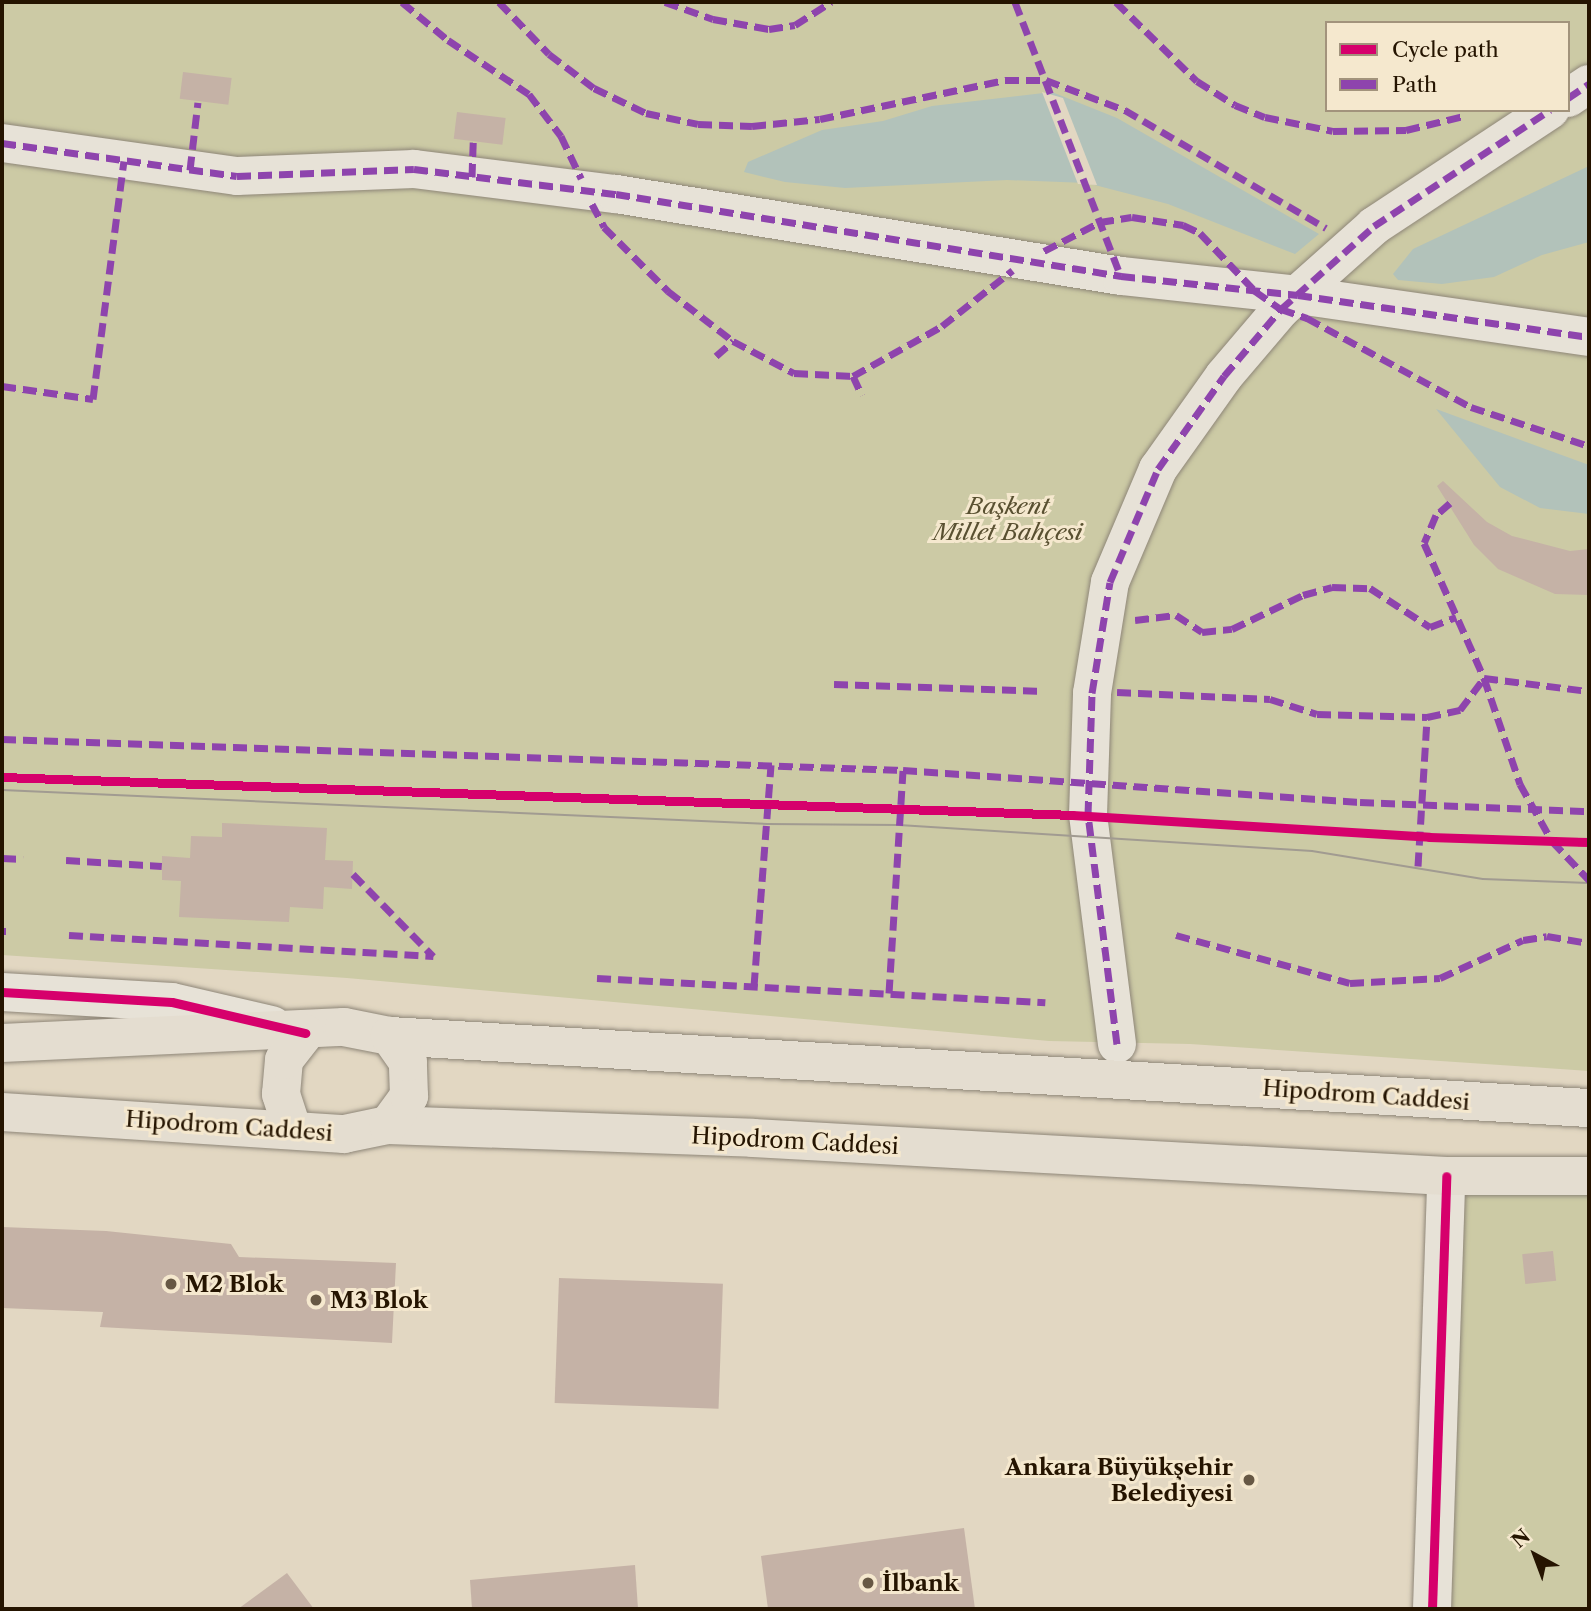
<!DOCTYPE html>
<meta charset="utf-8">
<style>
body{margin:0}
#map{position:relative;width:1591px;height:1611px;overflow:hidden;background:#e2d7c2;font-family:"Libre Caslon Text",serif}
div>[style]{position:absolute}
.green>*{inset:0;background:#cccaa5;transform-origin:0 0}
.water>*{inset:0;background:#b2c2ba}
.pier>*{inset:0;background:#e2d7c2}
.building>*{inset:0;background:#c5b2a6;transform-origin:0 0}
.roads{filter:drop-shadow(0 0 2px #8e8678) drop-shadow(0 0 2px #8e8678)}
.minor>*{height:38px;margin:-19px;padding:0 19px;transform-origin:19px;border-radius:19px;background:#e7e2d7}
.major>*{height:38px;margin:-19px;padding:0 19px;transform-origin:19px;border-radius:19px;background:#e4ddd0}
.tram>*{height:2px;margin:-1px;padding:0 1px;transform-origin:1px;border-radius:1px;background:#a19b91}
.quiet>*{height:7px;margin-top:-3.5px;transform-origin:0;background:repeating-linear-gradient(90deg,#8e44ad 0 14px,transparent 0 21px)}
.cycleway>*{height:9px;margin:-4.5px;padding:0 4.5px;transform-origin:4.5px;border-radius:4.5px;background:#d6006c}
.dots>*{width:19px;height:19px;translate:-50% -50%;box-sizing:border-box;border:4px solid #f5e8ce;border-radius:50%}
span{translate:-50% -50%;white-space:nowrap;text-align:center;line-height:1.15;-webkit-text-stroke:6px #f5e8ce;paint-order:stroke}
.park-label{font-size:23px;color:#595031;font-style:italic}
.street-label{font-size:23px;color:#251400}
.poi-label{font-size:23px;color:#251400;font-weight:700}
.left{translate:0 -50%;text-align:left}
.right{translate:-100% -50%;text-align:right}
.frame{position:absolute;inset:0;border:4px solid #251400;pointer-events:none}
.legend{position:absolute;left:1325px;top:21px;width:245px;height:91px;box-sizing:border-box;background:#f5e8ce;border:2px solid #a2937c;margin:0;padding:9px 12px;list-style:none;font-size:21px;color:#251400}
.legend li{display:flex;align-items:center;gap:14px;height:35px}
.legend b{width:35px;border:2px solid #a2937c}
.north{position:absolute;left:1500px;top:1520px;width:70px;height:70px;-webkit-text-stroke:5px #f5e8ce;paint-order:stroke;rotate:319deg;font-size:19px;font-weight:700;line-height:28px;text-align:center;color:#251400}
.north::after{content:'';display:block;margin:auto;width:24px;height:32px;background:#251400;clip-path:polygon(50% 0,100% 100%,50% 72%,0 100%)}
</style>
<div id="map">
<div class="green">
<div style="clip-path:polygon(evenodd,2px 2px,1589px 2px,1589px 1071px,1190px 1044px,1049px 1041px,347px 978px,2px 955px,2px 2px,1327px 23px,1568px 23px,1568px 110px,1327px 110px,1327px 23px)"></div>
<div style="left:1446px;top:1176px;width:143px;height:433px"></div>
</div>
<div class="water">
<div style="clip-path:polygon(1052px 92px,1117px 118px,1319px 234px,1295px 254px,1168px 204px,1087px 183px,1007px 180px,845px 188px,785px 182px,744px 172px,748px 162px,822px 130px,883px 121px,932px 106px)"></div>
<div style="clip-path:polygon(1589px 166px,1589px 242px,1542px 255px,1494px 277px,1442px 284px,1398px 280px,1393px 274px,1413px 249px)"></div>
<div style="clip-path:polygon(1436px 409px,1589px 465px,1589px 514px,1540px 508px,1500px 487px)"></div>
</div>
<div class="pier">
<div style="clip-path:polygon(1042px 92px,1063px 98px,1097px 185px,1078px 184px)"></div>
</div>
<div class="building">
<div style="left:183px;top:72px;width:49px;height:27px;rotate:7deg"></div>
<div style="left:457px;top:112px;width:49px;height:27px;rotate:7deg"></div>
<div style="clip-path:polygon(1443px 481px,1487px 522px,1512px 536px,1570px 551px,1589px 549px,1589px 595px,1555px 594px,1498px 569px,1474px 545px,1437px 486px)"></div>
<div style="clip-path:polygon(222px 823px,327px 828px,325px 860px,353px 861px,352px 889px,324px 887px,323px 909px,290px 907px,289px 922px,179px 917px,181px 881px,162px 880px,162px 856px,190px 858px,191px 836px,222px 837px)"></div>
<div style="clip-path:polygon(2px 1227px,106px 1231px,231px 1244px,239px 1257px,396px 1263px,392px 1343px,100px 1327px,103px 1312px,2px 1308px)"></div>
<div style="left:1553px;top:1251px;width:30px;height:31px;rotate:84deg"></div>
<div style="left:559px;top:1278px;width:164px;height:125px;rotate:2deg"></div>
<div style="clip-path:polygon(964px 1528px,975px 1609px,768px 1609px,761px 1556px)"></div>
<div style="clip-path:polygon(635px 1565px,638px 1609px,472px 1609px,470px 1580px)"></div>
<div style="clip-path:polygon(287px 1573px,314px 1609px,238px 1609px)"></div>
</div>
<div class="roads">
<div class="minor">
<div style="left:1568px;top:98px;width:25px;rotate:-34deg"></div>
<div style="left:2px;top:143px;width:237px;rotate:8deg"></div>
<div style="left:237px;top:176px;width:177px;rotate:-2.3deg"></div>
<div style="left:414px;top:169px;width:204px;rotate:7.1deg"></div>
<div style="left:616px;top:194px;width:512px;rotate:9.22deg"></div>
<div style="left:1121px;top:276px;width:178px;rotate:6.1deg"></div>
<div style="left:1298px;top:295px;width:294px;rotate:8.2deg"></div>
<div style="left:2px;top:992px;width:170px;rotate:3.4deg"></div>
<div style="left:172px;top:1002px;width:103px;rotate:13deg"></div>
<div style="left:1117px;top:1044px;width:231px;rotate:-97.2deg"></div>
<div style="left:1088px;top:815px;width:122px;rotate:-88.1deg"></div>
<div style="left:1092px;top:693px;width:112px;rotate:-80.8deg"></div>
<div style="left:1110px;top:582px;width:123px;rotate:-67deg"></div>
<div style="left:1158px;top:469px;width:114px;rotate:-54.6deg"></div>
<div style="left:1224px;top:376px;width:88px;rotate:-49.6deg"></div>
<div style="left:1281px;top:309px;width:125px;rotate:-41.7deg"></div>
<div style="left:1374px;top:226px;width:211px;rotate:-33.4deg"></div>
<div style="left:1432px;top:1609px;width:433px;rotate:-88.1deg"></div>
</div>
<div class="major">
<div style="left:2px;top:1043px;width:342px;rotate:-2.7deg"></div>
<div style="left:344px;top:1027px;width:47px;rotate:11.1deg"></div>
<div style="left:390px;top:1036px;width:1201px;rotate:3.44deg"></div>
<div style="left:2px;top:1112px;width:343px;rotate:3.7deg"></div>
<div style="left:344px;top:1134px;width:45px;rotate:-11.6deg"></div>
<div style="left:388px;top:1125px;width:365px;rotate:2deg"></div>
<div style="left:753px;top:1138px;width:694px;rotate:3.14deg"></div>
<div style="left:1446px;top:1176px;width:143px"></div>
<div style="left:388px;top:1125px;width:36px;rotate:-54deg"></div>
<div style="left:409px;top:1096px;width:34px;rotate:-92deg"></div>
<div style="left:408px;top:1062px;width:32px;rotate:-125deg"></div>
<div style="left:292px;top:1128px;width:36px;rotate:-108deg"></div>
<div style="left:281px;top:1094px;width:34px;rotate:-85deg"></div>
<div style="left:284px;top:1060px;width:34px;rotate:-52deg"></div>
</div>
</div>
<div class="tram">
<div style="left:2px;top:790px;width:766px;rotate:2.54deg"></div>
<div style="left:767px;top:824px;width:132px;rotate:0.4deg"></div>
<div style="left:899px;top:825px;width:414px;rotate:3.6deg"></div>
<div style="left:1312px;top:851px;width:173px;rotate:9.3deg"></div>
<div style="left:1483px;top:879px;width:106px;rotate:2.2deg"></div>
</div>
<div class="quiet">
<div style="left:402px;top:2px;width:60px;rotate:39.6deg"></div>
<div style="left:448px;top:40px;width:97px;rotate:33.7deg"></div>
<div style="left:529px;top:94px;width:53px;rotate:52.7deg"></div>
<div style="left:561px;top:136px;width:47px;rotate:64.5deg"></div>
<div style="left:499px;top:2px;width:72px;rotate:46.1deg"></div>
<div style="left:549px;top:54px;width:56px;rotate:37.1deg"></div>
<div style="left:594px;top:88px;width:58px;rotate:25.7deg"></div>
<div style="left:646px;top:113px;width:53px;rotate:11.9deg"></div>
<div style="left:698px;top:124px;width:54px;rotate:2.1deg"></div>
<div style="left:752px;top:126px;width:68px;rotate:-5.9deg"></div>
<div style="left:820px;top:119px;width:189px;rotate:-11.9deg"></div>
<div style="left:1005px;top:80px;width:41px"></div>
<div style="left:1046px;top:80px;width:85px;rotate:20.8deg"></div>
<div style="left:1125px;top:110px;width:233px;rotate:30.4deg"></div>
<div style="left:665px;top:2px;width:51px;rotate:19.5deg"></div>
<div style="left:713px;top:19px;width:57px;rotate:10.1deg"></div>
<div style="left:769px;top:29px;width:26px;rotate:-9deg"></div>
<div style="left:795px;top:25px;width:43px;rotate:-32.6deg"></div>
<div style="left:1015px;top:2px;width:294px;rotate:68.9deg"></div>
<div style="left:1116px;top:2px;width:113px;rotate:44.3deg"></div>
<div style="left:1197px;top:81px;width:45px;rotate:32.3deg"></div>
<div style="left:1235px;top:105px;width:32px;rotate:22deg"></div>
<div style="left:1265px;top:117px;width:69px;rotate:11.6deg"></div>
<div style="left:1333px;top:131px;width:73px;rotate:-0.8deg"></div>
<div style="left:1406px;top:130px;width:60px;rotate:-13.6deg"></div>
<div style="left:1568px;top:98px;width:25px;rotate:-34deg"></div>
<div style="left:2px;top:143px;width:237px;rotate:8deg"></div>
<div style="left:237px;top:176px;width:177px;rotate:-2.3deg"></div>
<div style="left:414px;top:169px;width:204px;rotate:7.1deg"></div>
<div style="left:616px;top:194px;width:512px;rotate:9.22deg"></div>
<div style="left:1121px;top:276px;width:178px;rotate:6.1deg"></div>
<div style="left:1298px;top:295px;width:294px;rotate:8.2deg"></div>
<div style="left:190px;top:170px;width:68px;rotate:-83.3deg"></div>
<div style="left:472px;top:177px;width:35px;rotate:-88deg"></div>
<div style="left:592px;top:204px;width:26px;rotate:62deg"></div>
<div style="left:604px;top:227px;width:91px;rotate:45deg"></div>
<div style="left:668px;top:291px;width:82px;rotate:37.6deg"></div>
<div style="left:733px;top:341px;width:69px;rotate:27.7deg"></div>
<div style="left:794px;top:373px;width:59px;rotate:2.9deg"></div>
<div style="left:853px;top:376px;width:102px;rotate:-29.3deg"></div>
<div style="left:942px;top:326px;width:90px;rotate:-38.3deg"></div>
<div style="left:1044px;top:251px;width:63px;rotate:-27.4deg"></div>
<div style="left:1100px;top:222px;width:32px;rotate:-9deg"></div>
<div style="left:1132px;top:217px;width:52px;rotate:8.9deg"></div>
<div style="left:1183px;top:225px;width:19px;rotate:25deg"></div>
<div style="left:1200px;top:233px;width:80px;rotate:46.5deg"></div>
<div style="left:1255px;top:291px;width:32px;rotate:35deg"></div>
<div style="left:1281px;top:309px;width:28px;rotate:19deg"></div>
<div style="left:1307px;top:318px;width:187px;rotate:28.5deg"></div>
<div style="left:1471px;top:407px;width:124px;rotate:18.3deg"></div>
<div style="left:716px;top:356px;width:23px;rotate:-41deg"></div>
<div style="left:853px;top:376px;width:21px;rotate:65deg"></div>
<div style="left:2px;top:386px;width:92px;rotate:8.1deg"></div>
<div style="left:93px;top:399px;width:240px;rotate:-82.6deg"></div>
<div style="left:1450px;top:503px;width:18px;rotate:139deg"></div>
<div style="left:1436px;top:515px;width:30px;rotate:113deg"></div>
<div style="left:1424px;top:543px;width:148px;rotate:66deg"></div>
<div style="left:1484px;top:678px;width:112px;rotate:71.2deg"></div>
<div style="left:1520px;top:784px;width:65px;rotate:60.7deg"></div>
<div style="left:1552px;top:841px;width:54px;rotate:46.5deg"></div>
<div style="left:1135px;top:620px;width:41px;rotate:-7deg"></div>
<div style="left:1176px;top:615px;width:31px;rotate:33deg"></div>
<div style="left:1202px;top:632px;width:30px;rotate:-6deg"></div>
<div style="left:1232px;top:629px;width:79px;rotate:-25.6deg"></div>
<div style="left:1303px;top:595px;width:30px;rotate:-15deg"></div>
<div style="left:1332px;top:587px;width:38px;rotate:2deg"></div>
<div style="left:1370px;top:588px;width:72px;rotate:33deg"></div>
<div style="left:1430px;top:627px;width:28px;rotate:-21deg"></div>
<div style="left:834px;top:684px;width:209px;rotate:1.9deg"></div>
<div style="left:1117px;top:692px;width:153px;rotate:2.6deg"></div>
<div style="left:1270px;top:699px;width:49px;rotate:17.7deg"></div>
<div style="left:1317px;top:714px;width:110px;rotate:1.6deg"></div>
<div style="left:1427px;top:717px;width:34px;rotate:-12deg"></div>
<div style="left:1460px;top:710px;width:40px;rotate:-53deg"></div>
<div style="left:1484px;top:678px;width:106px;rotate:7.1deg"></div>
<div style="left:2px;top:739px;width:902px;rotate:1.97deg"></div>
<div style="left:903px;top:770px;width:458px;rotate:4deg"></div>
<div style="left:1360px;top:802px;width:229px;rotate:2.3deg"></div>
<div style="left:2px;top:858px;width:21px;rotate:3deg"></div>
<div style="left:66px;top:860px;width:96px;rotate:3.6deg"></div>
<div style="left:1418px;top:866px;width:149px;rotate:-86.5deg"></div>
<div style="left:353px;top:874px;width:115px;rotate:45.7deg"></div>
<div style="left:2px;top:931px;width:4px"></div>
<div style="left:69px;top:935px;width:365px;rotate:3.3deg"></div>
<div style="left:1176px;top:935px;width:180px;rotate:15.4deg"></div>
<div style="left:1350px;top:983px;width:90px;rotate:-3.2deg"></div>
<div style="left:1440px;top:978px;width:91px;rotate:-24.6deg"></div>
<div style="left:1523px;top:940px;width:24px;rotate:-9deg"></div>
<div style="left:1547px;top:936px;width:43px;rotate:9.5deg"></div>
<div style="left:597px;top:978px;width:449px;rotate:3.1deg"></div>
<div style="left:754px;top:986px;width:222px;rotate:-85.6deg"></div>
<div style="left:889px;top:993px;width:223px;rotate:-86.4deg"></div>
<div style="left:1117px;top:1044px;width:231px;rotate:-97.2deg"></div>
<div style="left:1088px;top:815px;width:122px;rotate:-88.1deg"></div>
<div style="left:1092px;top:693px;width:112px;rotate:-80.8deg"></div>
<div style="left:1110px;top:582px;width:123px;rotate:-67deg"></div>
<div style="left:1158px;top:469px;width:114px;rotate:-54.6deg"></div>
<div style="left:1224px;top:376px;width:88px;rotate:-49.6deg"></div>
<div style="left:1281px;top:309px;width:125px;rotate:-41.7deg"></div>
<div style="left:1374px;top:226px;width:211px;rotate:-33.4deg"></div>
</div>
<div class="cycleway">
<div style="left:2px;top:777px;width:1071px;rotate:2.03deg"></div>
<div style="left:1072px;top:815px;width:358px;rotate:3.5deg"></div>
<div style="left:1429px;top:837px;width:160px;rotate:1.8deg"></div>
<div style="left:2px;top:992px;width:170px;rotate:3.4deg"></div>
<div style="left:172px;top:1002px;width:137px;rotate:13.1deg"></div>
<div style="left:1432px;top:1609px;width:433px;rotate:-88.1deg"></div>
</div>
<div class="dots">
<div style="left:171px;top:1284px;background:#675844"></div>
<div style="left:316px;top:1300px;background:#675844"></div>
<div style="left:1249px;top:1480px;background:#675844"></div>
<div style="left:868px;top:1583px;background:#675844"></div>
</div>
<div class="park-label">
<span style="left:1008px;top:519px">Başkent<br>Millet Bahçesi</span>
</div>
<div class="street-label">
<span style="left:1366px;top:1095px;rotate:4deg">Hipodrom Caddesi</span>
<span style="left:229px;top:1126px;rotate:4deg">Hipodrom Caddesi</span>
<span style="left:795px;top:1141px;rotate:3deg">Hipodrom Caddesi</span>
</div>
<div class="poi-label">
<span class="left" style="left:185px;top:1284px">M2 Blok</span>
<span class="left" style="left:330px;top:1300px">M3 Blok</span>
<span class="right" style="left:1233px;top:1480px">Ankara Büyükşehir<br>Belediyesi</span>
<span class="left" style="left:882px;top:1583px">İlbank</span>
</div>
<div class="frame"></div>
<ul class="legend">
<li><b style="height:9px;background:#d6006c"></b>Cycle path</li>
<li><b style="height:9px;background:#8e44ad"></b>Path</li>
</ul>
<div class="north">N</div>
</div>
